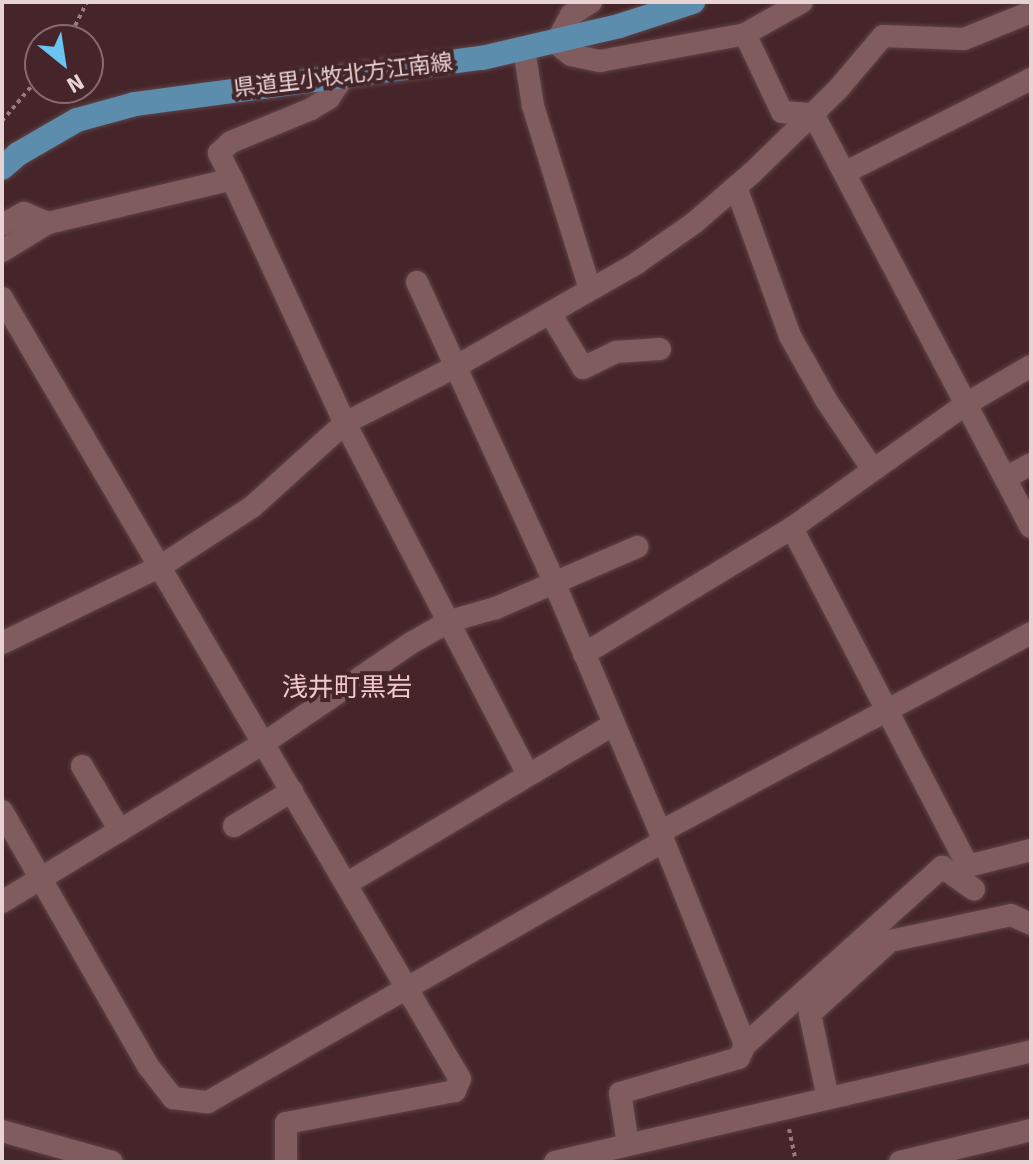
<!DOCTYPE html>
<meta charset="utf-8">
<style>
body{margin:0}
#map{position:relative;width:1033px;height:1164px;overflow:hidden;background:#452529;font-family:Signika,"Noto Sans JP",sans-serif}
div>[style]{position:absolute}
.path>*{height:4px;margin-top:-2px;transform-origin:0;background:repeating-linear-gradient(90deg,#967b7e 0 4px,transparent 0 8px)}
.roads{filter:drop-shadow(0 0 2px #5f4448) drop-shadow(0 0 2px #5f4448)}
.minor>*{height:22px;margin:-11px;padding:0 11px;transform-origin:11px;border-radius:11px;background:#815c5f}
.major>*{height:24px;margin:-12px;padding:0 12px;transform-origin:12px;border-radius:12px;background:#5c8dac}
span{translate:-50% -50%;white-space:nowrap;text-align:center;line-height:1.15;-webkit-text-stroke:8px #452529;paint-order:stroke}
.street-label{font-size:22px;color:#e8d3d4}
.quarter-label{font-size:26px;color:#f1c7ca}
.frame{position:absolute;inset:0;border:4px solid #e8d3d4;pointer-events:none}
.north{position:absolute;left:24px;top:24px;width:80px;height:80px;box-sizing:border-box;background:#452529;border:2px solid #866b6d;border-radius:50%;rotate:150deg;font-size:22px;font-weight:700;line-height:32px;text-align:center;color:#e8d3d4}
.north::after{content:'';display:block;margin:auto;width:28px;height:36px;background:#69c4f0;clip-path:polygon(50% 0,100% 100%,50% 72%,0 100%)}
</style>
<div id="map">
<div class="path">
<div style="left:68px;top:40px;width:42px;rotate:-63.4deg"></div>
<div style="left:2px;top:121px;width:59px;rotate:-49.8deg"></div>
<div style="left:789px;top:1129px;width:34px;rotate:78deg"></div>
</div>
<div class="roads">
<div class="minor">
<div style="left:591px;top:2px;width:24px;rotate:147deg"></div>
<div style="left:571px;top:15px;width:32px;rotate:118deg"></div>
<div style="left:556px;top:43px;width:19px;rotate:39deg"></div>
<div style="left:571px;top:55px;width:30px;rotate:12deg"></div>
<div style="left:600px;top:61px;width:147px;rotate:-10.5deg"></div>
<div style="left:745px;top:34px;width:65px;rotate:-29.3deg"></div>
<div style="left:745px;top:34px;width:86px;rotate:64.6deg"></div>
<div style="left:782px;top:112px;width:31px;rotate:4deg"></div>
<div style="left:813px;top:114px;width:467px;rotate:62.2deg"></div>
<div style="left:524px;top:49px;width:58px;rotate:81deg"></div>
<div style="left:533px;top:106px;width:192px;rotate:72.7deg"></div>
<div style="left:846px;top:172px;width:207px;rotate:-26.7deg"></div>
<div style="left:232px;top:179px;width:29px;rotate:-117deg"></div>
<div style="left:219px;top:153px;width:16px;rotate:-43deg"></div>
<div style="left:231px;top:142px;width:87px;rotate:-22.4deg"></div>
<div style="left:311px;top:109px;width:21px;rotate:-31deg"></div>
<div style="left:329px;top:98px;width:27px;rotate:-56deg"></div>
<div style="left:736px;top:187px;width:158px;rotate:70.1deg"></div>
<div style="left:790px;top:336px;width:73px;rotate:60.6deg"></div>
<div style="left:826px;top:400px;width:84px;rotate:56.1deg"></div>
<div style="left:2px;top:225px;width:25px;rotate:-29deg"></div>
<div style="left:24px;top:213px;width:26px;rotate:23deg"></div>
<div style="left:48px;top:223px;width:189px;rotate:-13.4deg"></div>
<div style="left:232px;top:179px;width:269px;rotate:65.2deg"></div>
<div style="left:345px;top:423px;width:394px;rotate:62.5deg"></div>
<div style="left:2px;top:251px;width:54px;rotate:-31.3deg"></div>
<div style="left:417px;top:282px;width:315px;rotate:65.4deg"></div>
<div style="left:548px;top:568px;width:287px;rotate:67deg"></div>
<div style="left:660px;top:832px;width:229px;rotate:68.2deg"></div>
<div style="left:745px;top:1045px;width:14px;rotate:115deg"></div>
<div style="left:739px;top:1058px;width:124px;rotate:163.6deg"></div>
<div style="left:620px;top:1093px;width:52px;rotate:81.1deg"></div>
<div style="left:2px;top:298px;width:905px;rotate:59.61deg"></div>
<div style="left:460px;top:1079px;width:13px;rotate:113deg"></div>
<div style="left:455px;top:1091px;width:172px;rotate:169.3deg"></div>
<div style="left:286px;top:1123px;width:39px;rotate:90deg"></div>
<div style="left:550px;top:313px;width:64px;rotate:59deg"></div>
<div style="left:583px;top:368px;width:37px;rotate:-26deg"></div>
<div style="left:616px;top:352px;width:44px;rotate:-3.9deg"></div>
<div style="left:1005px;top:478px;width:30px;rotate:-28deg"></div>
<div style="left:792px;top:528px;width:381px;rotate:62.5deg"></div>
<div style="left:968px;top:866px;width:65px;rotate:-14.3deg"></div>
<div style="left:2px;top:643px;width:177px;rotate:-25.8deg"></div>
<div style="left:161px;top:566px;width:108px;rotate:-33deg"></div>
<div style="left:252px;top:507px;width:125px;rotate:-42.1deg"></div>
<div style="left:345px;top:423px;width:123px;rotate:-27deg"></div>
<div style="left:455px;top:367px;width:210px;rotate:-29.7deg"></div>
<div style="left:637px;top:263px;width:70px;rotate:-35.1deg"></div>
<div style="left:694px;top:223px;width:77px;rotate:-40.8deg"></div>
<div style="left:752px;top:173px;width:122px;rotate:-44.3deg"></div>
<div style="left:839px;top:88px;width:68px;rotate:-49.8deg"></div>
<div style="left:883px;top:36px;width:81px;rotate:2.1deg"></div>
<div style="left:964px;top:39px;width:72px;rotate:-21.9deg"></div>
<div style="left:584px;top:654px;width:243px;rotate:-31.2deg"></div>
<div style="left:792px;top:528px;width:214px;rotate:-35.5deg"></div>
<div style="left:966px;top:404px;width:75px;rotate:-30.3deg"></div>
<div style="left:82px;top:766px;width:75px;rotate:59.7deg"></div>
<div style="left:2px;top:811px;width:294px;rotate:60.2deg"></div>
<div style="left:148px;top:1066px;width:41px;rotate:52deg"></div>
<div style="left:173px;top:1098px;width:35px;rotate:7deg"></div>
<div style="left:208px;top:1102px;width:525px;rotate:-29.79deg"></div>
<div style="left:234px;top:826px;width:68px;rotate:-31.1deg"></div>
<div style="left:660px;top:832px;width:421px;rotate:-28.2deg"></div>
<div style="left:346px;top:884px;width:312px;rotate:-30.8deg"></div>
<div style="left:2px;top:902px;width:306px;rotate:-31.3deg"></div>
<div style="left:264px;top:743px;width:178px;rotate:-34.2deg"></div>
<div style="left:411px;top:643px;width:45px;rotate:-29.4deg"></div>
<div style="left:450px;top:621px;width:48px;rotate:-15.8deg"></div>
<div style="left:496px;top:608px;width:154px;rotate:-23.4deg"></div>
<div style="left:745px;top:1045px;width:266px;rotate:-42.1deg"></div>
<div style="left:942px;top:867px;width:39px;rotate:35deg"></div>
<div style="left:828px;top:1098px;width:86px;rotate:-102.1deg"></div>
<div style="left:810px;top:1014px;width:108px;rotate:-42.4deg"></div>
<div style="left:890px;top:941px;width:124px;rotate:-12.1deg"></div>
<div style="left:1011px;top:915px;width:22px;rotate:24deg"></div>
<div style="left:2px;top:1131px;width:114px;rotate:15.7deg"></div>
<div style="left:555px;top:1162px;width:489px;rotate:-13.1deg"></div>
<div style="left:900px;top:1162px;width:135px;rotate:-13.7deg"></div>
</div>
<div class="major">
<div style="left:2px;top:168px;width:21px;rotate:-41deg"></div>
<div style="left:18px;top:154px;width:68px;rotate:-30deg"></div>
<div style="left:77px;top:120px;width:60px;rotate:-15.4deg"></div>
<div style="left:135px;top:104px;width:350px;rotate:-7.6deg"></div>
<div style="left:482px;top:58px;width:141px;rotate:-13.1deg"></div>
<div style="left:619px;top:26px;width:78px;rotate:-18deg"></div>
</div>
</div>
<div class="street-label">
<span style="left:343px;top:75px;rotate:-7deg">県道里小牧北方江南線</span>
</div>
<div class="quarter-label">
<span style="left:347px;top:689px">浅井町黒岩</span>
</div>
<div class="frame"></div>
<div class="north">N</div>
</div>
